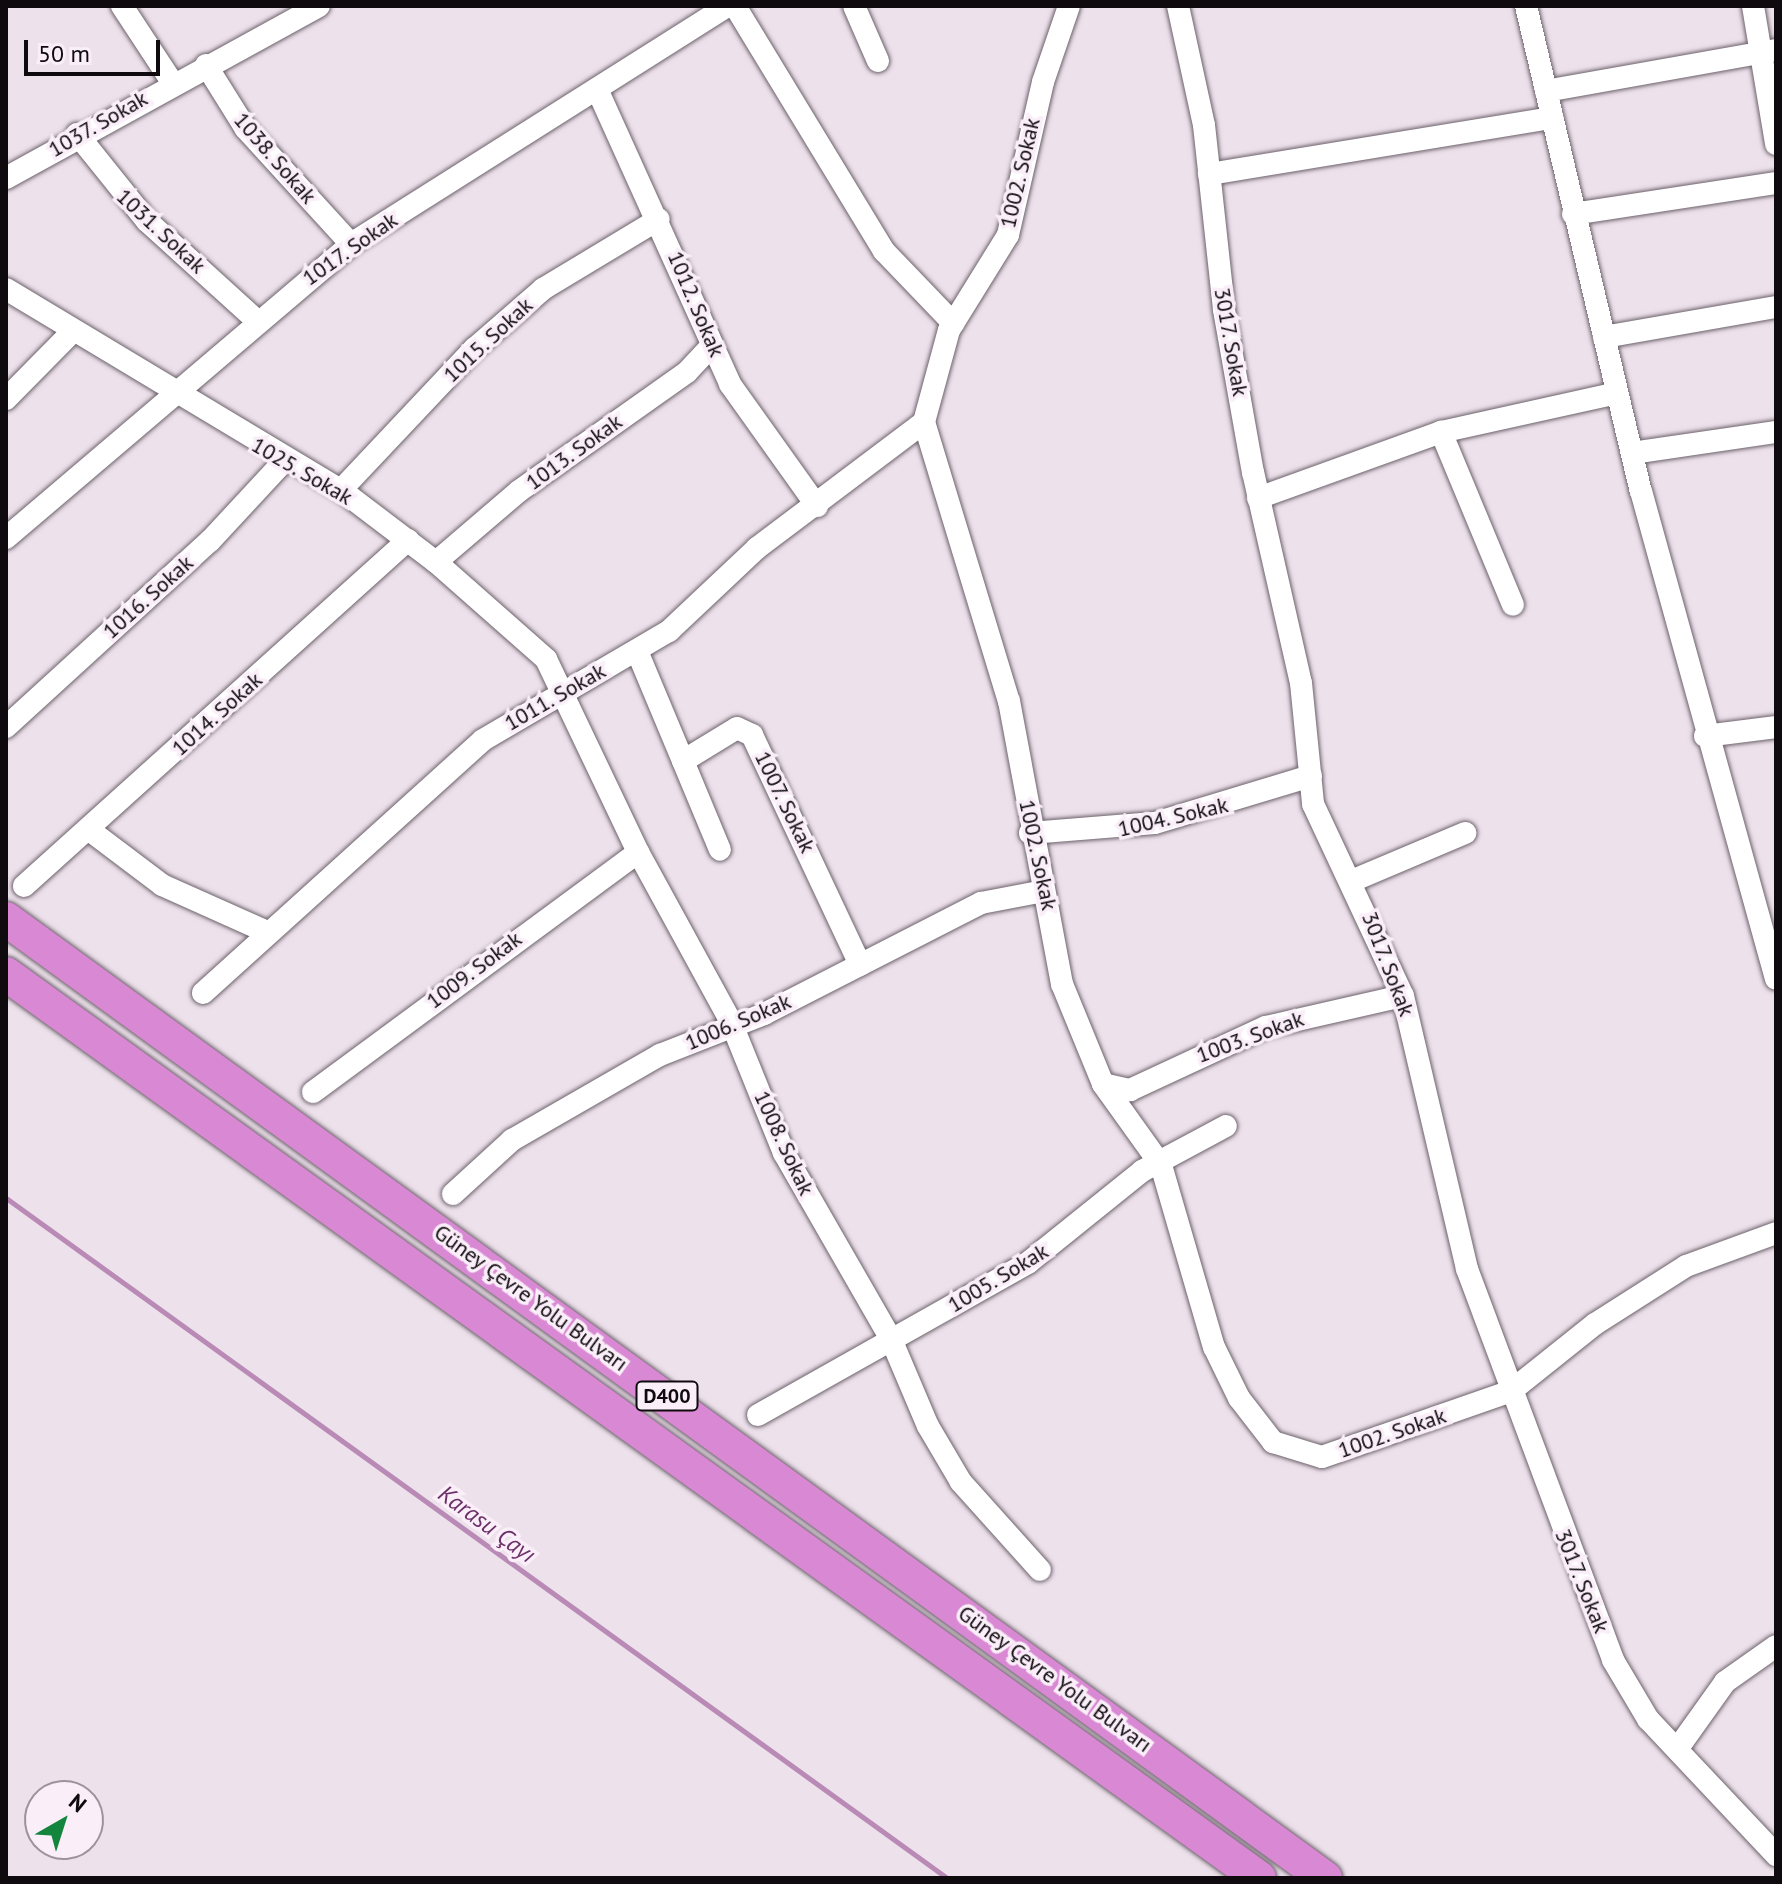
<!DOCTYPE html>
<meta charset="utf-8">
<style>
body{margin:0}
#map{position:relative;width:1782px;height:1884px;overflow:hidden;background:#ede1eb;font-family:"PT Sans",sans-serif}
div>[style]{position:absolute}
.stream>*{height:5px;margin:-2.5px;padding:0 2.5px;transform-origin:2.5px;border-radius:2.5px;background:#b98ab5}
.roads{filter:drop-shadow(0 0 2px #6c626b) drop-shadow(0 0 2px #6c626b)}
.minor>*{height:22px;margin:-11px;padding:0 11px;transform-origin:11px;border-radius:11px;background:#fff}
.highway>*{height:34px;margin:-17px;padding:0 17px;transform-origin:17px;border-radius:17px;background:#d988d3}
span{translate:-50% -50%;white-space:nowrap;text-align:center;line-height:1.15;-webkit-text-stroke:7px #faeef9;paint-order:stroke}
.shield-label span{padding:2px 6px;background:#faeef9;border:2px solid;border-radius:6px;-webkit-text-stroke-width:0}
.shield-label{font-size:20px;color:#0e0a0d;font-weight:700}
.street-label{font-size:22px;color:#0e0a0d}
.water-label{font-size:24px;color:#6a3067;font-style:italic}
.frame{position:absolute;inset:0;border:8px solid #0e0a0d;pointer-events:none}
.north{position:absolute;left:24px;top:1780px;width:80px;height:80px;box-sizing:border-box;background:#faeef9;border:2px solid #9c939b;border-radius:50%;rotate:39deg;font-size:22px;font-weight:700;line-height:32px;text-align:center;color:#0e0a0d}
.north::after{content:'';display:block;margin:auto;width:28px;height:36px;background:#13853d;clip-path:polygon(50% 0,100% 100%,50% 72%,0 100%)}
.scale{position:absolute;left:24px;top:40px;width:136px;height:36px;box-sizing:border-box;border:4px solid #0e0a0d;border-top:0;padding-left:10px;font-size:24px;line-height:28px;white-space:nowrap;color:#0e0a0d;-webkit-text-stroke:6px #faeef9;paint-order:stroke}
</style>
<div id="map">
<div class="stream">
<div style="left:6px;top:1198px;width:1161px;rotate:35.85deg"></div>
</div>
<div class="roads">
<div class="minor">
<div style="left:122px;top:6px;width:91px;rotate:56.7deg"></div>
<div style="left:735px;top:6px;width:287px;rotate:58.7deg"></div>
<div style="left:884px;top:251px;width:100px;rotate:46.2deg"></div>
<div style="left:854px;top:6px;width:60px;rotate:66.4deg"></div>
<div style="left:1069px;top:6px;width:80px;rotate:108.9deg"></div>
<div style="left:1043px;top:82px;width:157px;rotate:102.9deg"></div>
<div style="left:1008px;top:235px;width:112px;rotate:121.8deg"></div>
<div style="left:949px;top:330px;width:95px;rotate:105.2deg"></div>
<div style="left:924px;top:422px;width:292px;rotate:73.1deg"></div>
<div style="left:1009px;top:701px;width:288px;rotate:79.4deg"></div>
<div style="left:1062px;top:984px;width:108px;rotate:67.7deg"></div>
<div style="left:1103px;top:1084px;width:100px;rotate:54.4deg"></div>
<div style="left:1161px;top:1165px;width:190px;rotate:73.8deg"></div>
<div style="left:1214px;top:1347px;width:57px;rotate:63.9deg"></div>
<div style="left:1239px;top:1398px;width:56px;rotate:52.3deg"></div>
<div style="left:1273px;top:1442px;width:51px;rotate:17deg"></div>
<div style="left:1322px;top:1457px;width:200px;rotate:-19.2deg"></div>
<div style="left:1511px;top:1391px;width:107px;rotate:-38.6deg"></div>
<div style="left:1595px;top:1324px;width:108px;rotate:-32.5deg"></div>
<div style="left:1686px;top:1266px;width:96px;rotate:-20.1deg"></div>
<div style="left:1178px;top:6px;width:122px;rotate:77.7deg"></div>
<div style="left:1204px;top:125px;width:186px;rotate:83.8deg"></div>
<div style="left:1224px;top:310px;width:165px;rotate:79.9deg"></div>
<div style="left:1253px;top:472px;width:216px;rotate:77.2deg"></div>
<div style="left:1301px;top:683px;width:122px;rotate:84.3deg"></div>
<div style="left:1313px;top:804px;width:212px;rotate:64.9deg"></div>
<div style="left:1403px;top:996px;width:280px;rotate:76.8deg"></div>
<div style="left:1467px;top:1269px;width:417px;rotate:69.5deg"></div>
<div style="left:1613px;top:1660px;width:69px;rotate:59.3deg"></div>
<div style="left:1648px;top:1719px;width:187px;rotate:46.7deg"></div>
<div style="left:1526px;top:6px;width:498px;rotate:76.7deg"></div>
<div style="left:1641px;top:491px;width:506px;rotate:74.54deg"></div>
<div style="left:1753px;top:6px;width:140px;rotate:80.5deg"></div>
<div style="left:206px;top:65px;width:75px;rotate:58deg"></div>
<div style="left:246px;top:129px;width:156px;rotate:47.6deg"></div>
<div style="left:597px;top:89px;width:324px;rotate:65.7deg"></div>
<div style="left:730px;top:384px;width:150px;rotate:54.5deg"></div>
<div style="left:1546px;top:91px;width:234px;rotate:-10.1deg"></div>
<div style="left:77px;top:134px;width:112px;rotate:51.2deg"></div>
<div style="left:147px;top:221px;width:146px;rotate:42.2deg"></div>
<div style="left:1209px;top:174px;width:348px;rotate:-9.3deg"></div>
<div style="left:6px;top:178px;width:357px;rotate:-28.8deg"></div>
<div style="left:1573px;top:214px;width:205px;rotate:-8.7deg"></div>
<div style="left:6px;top:289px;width:391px;rotate:31deg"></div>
<div style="left:341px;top:490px;width:119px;rotate:37.2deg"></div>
<div style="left:436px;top:562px;width:147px;rotate:41.4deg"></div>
<div style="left:546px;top:659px;width:214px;rotate:64.5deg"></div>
<div style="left:638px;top:852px;width:194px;rotate:61.3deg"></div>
<div style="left:731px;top:1022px;width:141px;rotate:68deg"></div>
<div style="left:784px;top:1153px;width:215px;rotate:60.1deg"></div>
<div style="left:891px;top:1339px;width:95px;rotate:67deg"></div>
<div style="left:928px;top:1426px;width:65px;rotate:59.5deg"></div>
<div style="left:961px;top:1482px;width:118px;rotate:48.1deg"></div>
<div style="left:1604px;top:337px;width:175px;rotate:-9.9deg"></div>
<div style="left:6px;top:399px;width:93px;rotate:-45.4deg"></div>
<div style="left:1441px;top:432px;width:187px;rotate:67.4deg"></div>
<div style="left:1632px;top:453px;width:146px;rotate:-8.3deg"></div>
<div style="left:341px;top:490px;width:195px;rotate:-46.7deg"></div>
<div style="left:475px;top:348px;width:90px;rotate:-40.9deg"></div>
<div style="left:543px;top:289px;width:135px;rotate:-31.1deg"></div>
<div style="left:1258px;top:498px;width:195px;rotate:-19.8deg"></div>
<div style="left:1441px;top:432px;width:180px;rotate:-12.5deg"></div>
<div style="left:6px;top:538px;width:453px;rotate:-40.4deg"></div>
<div style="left:351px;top:244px;width:446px;rotate:-32.3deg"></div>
<div style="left:436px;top:562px;width:109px;rotate:-40.5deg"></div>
<div style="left:519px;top:491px;width:206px;rotate:-35.3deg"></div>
<div style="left:687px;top:372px;width:37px;rotate:-47deg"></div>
<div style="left:637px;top:651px;width:119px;rotate:67.3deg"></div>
<div style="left:683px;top:761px;width:63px;rotate:-31.4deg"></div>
<div style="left:737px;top:728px;width:17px;rotate:25deg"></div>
<div style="left:752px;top:735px;width:254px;rotate:64.8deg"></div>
<div style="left:6px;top:727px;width:276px;rotate:-42.4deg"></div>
<div style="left:210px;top:541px;width:109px;rotate:-47.2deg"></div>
<div style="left:1705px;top:736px;width:72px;rotate:-7.2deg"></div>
<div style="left:683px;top:761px;width:96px;rotate:67.4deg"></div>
<div style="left:88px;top:829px;width:93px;rotate:37.1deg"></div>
<div style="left:162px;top:885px;width:113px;rotate:24.1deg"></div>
<div style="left:1030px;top:833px;width:125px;rotate:-4.6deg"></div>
<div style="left:1155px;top:823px;width:163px;rotate:-16.8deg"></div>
<div style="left:1354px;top:880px;width:121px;rotate:-22.9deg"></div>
<div style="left:24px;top:886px;width:517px;rotate:-42.02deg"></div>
<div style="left:203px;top:993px;width:377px;rotate:-42.1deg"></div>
<div style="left:483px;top:740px;width:216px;rotate:-30.4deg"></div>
<div style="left:669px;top:631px;width:121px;rotate:-43.3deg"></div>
<div style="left:757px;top:548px;width:209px;rotate:-37deg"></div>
<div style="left:1103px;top:1084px;width:28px;rotate:13deg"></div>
<div style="left:1130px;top:1090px;width:150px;rotate:-24.9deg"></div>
<div style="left:1266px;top:1027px;width:140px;rotate:-12.8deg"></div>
<div style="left:313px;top:1092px;width:404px;rotate:-36.4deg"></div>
<div style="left:453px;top:1194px;width:80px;rotate:-42.5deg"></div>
<div style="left:512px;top:1140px;width:171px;rotate:-29.9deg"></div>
<div style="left:660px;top:1055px;width:112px;rotate:-21.5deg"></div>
<div style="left:764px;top:1014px;width:244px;rotate:-27.1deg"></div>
<div style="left:981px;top:903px;width:64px;rotate:-10.8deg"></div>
<div style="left:758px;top:1415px;width:311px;rotate:-29.4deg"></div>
<div style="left:1029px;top:1262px;width:145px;rotate:-38.8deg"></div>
<div style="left:1142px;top:1171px;width:95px;rotate:-28.2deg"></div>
<div style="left:1678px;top:1748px;width:81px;rotate:-54.5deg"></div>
<div style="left:1725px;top:1682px;width:62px;rotate:-35.2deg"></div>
</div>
<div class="highway">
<div style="left:6px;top:919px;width:1631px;rotate:36.02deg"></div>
<div style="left:6px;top:974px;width:1545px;rotate:35.81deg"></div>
</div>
</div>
<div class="shield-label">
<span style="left:667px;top:1396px">D400</span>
</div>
<div class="street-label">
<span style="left:98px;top:124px;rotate:-30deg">1037. Sokak</span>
<span style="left:275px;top:158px;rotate:49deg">1038. Sokak</span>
<span style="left:1020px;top:173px;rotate:-77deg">1002. Sokak</span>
<span style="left:161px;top:231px;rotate:43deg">1031. Sokak</span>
<span style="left:350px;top:249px;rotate:-35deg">1017. Sokak</span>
<span style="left:696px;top:304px;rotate:67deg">1012. Sokak</span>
<span style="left:488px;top:340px;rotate:-43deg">1015. Sokak</span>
<span style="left:1231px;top:342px;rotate:80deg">3017. Sokak</span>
<span style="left:574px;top:452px;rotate:-36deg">1013. Sokak</span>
<span style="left:302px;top:471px;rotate:30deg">1025. Sokak</span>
<span style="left:148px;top:597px;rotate:-42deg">1016. Sokak</span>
<span style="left:555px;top:697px;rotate:-30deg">1011. Sokak</span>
<span style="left:217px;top:714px;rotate:-42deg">1014. Sokak</span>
<span style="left:785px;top:802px;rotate:64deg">1007. Sokak</span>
<span style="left:1173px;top:817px;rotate:-13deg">1004. Sokak</span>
<span style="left:1038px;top:855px;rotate:78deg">1002. Sokak</span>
<span style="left:1388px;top:964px;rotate:69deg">3017. Sokak</span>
<span style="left:474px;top:970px;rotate:-37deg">1009. Sokak</span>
<span style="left:738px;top:1022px;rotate:-23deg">1006. Sokak</span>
<span style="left:1250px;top:1037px;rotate:-20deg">1003. Sokak</span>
<span style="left:784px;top:1143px;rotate:65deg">1008. Sokak</span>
<span style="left:998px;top:1278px;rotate:-31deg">1005. Sokak</span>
<span style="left:531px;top:1298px;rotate:36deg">Güney Çevre Yolu Bulvarı</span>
<span style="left:1392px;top:1433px;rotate:-19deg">1002. Sokak</span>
<span style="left:1582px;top:1581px;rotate:68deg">3017. Sokak</span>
<span style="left:1055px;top:1679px;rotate:36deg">Güney Çevre Yolu Bulvarı</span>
</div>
<div class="water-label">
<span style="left:487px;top:1524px;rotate:36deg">Karasu Çayı</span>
</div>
<div class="frame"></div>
<div class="north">N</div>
<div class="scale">50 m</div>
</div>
